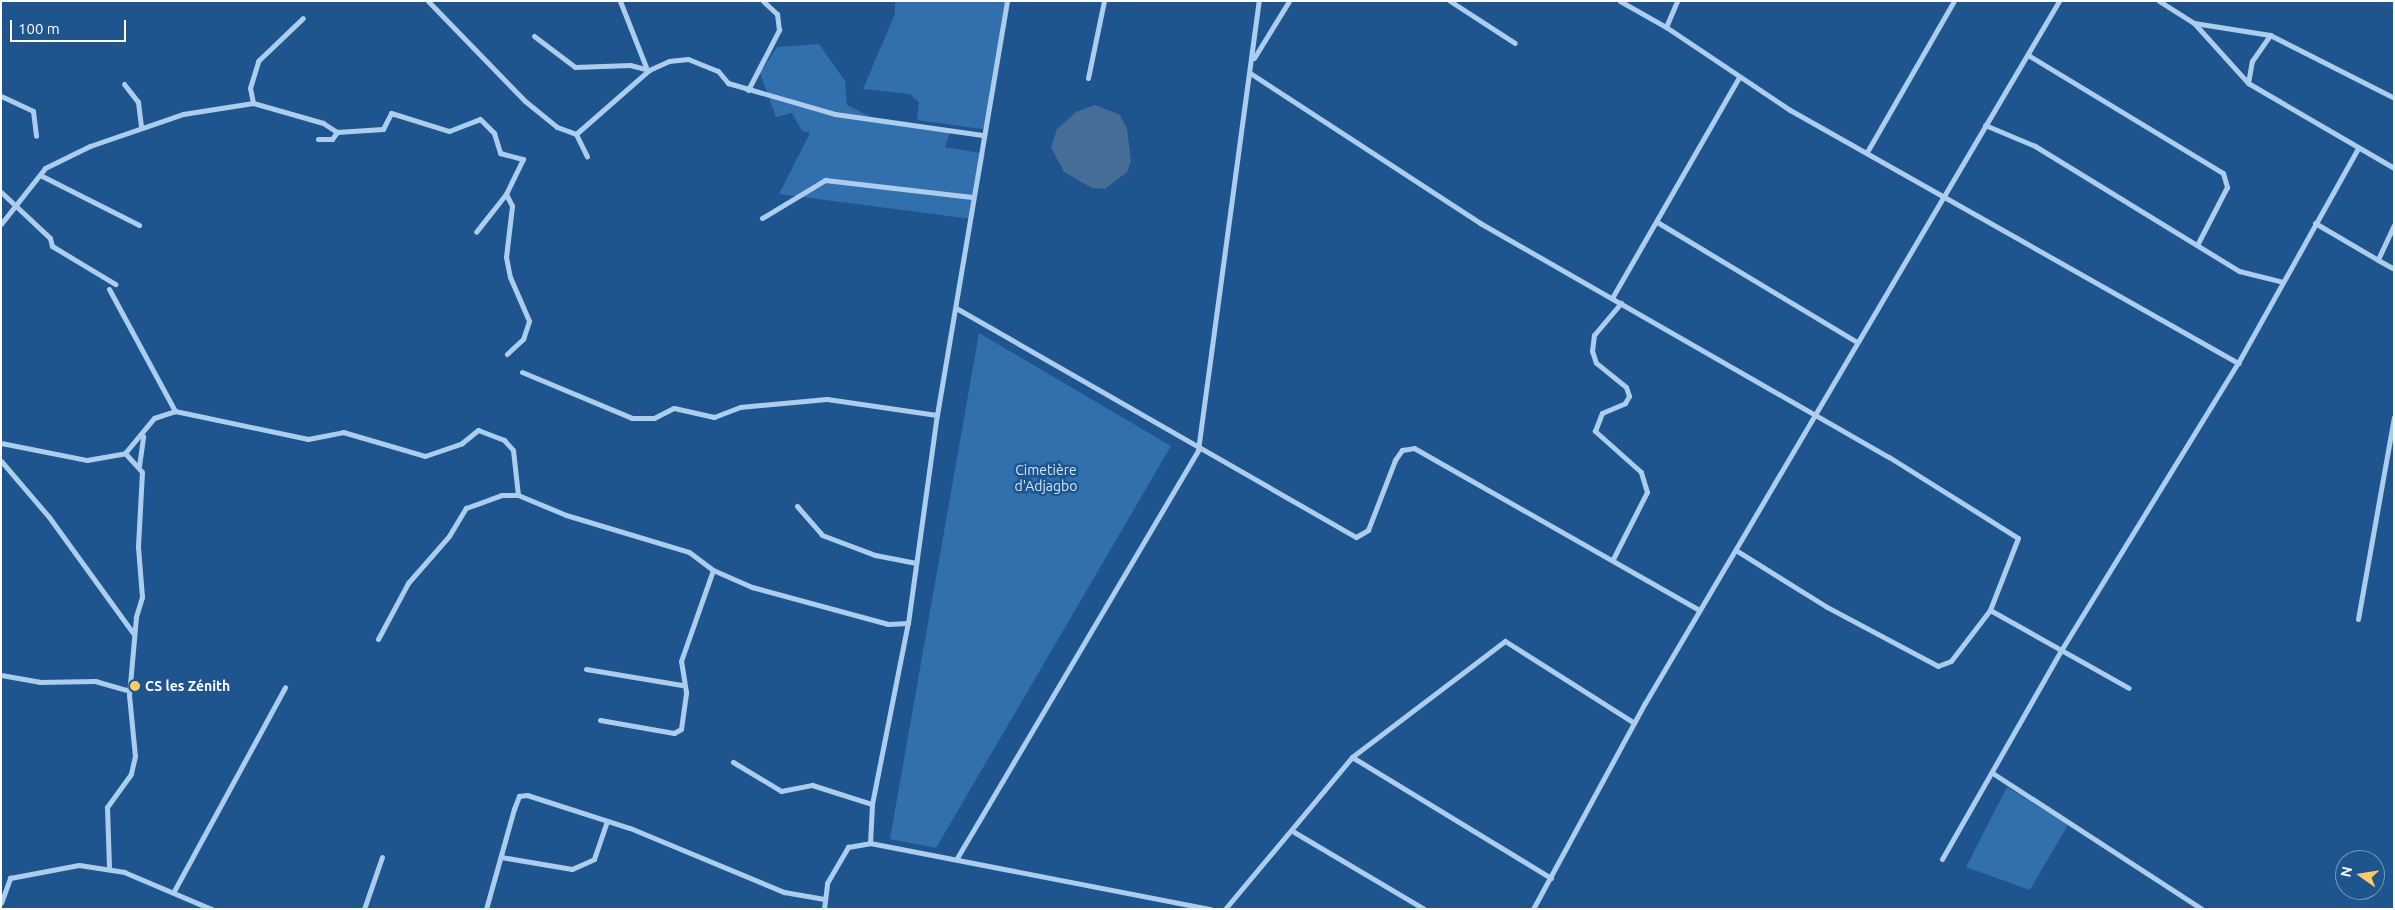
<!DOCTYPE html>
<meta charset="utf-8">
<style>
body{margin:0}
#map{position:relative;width:2395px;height:910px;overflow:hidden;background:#1e558e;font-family:Ubuntu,sans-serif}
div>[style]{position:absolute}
.green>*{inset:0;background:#3170ac}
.water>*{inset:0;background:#456d96}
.minor>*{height:5px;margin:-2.5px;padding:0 2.5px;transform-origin:2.5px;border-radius:2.5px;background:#accded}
.dots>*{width:14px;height:14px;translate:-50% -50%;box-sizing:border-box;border:2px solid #1e558e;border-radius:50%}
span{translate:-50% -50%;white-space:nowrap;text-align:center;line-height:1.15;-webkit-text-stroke:5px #1e558e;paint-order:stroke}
.park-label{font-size:14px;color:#d2e6f9}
.poi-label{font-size:14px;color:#fff;font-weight:700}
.left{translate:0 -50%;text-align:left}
.frame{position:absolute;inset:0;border:2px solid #fff;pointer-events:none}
.north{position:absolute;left:2335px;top:850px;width:50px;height:50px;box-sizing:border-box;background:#1e558e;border:1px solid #7899bb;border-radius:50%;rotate:283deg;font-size:14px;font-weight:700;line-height:20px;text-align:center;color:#fff}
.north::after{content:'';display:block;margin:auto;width:18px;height:22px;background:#fcca6b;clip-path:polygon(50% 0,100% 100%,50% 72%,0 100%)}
.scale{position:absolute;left:10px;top:20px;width:116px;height:22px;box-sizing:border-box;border:2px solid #fff;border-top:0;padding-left:6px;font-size:15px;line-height:18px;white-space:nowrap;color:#fff;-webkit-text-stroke:4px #1e558e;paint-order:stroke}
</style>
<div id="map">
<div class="green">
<div style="clip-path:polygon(895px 1px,1009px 1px,989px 125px,982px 129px,917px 120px,919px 102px,910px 94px,863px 89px,895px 14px)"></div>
<div style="clip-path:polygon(819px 44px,845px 81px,847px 105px,875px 119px,950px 131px,945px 147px,985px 154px,972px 219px,779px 194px,810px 133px,802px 131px,792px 113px,776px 117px,760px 73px,777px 47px)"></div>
<div style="clip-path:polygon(979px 333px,1171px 446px,936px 848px,890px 839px)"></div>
<div style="clip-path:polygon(2007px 787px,2068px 825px,2030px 890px,1966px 867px)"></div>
</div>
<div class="water">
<div style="clip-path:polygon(1095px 105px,1120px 115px,1127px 129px,1131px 161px,1127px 172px,1105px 189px,1092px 188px,1064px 172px,1051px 147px,1057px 129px,1076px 112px)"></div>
</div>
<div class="minor">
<div style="left:428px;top:1px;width:139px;rotate:45.9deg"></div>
<div style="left:525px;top:101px;width:41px;rotate:39.1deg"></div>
<div style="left:557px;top:127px;width:20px;rotate:20deg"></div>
<div style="left:576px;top:134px;width:97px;rotate:-41.2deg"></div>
<div style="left:649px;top:70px;width:22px;rotate:-24deg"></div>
<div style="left:669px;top:61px;width:19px;rotate:-6deg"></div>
<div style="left:688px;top:59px;width:32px;rotate:22deg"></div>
<div style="left:718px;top:71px;width:16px;rotate:50deg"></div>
<div style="left:728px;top:83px;width:111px;rotate:16.2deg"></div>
<div style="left:835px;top:114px;width:149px;rotate:8.1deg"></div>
<div style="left:620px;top:1px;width:71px;rotate:68.5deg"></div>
<div style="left:1450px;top:1px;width:77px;rotate:32.9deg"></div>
<div style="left:1620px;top:1px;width:53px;rotate:29.5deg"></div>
<div style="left:1666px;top:27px;width:149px;rotate:33.8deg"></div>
<div style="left:1790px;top:110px;width:515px;rotate:29.45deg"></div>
<div style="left:2159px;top:1px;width:41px;rotate:32.2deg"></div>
<div style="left:2194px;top:23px;width:81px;rotate:48deg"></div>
<div style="left:2248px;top:83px;width:169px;rotate:30.2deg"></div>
<div style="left:2194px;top:23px;width:77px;rotate:9deg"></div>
<div style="left:1666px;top:27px;width:28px;rotate:-67deg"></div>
<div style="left:534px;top:36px;width:51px;rotate:37.1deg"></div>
<div style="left:575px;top:67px;width:55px;rotate:-2.1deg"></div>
<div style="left:630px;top:65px;width:20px;rotate:15deg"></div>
<div style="left:2028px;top:55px;width:228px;rotate:31.2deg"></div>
<div style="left:2223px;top:173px;width:15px;rotate:74deg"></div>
<div style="left:2227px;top:187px;width:65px;rotate:117.3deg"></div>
<div style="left:1254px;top:58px;width:67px;rotate:-58.4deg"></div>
<div style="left:1250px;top:73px;width:275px;rotate:33.1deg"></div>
<div style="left:1480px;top:223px;width:471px;rotate:29.8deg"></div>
<div style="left:1889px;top:457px;width:152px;rotate:32.1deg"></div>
<div style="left:2018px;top:538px;width:77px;rotate:111.3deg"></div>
<div style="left:1990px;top:610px;width:64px;rotate:127.4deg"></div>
<div style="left:1951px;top:661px;width:14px;rotate:159deg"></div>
<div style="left:1938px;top:666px;width:126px;rotate:-152deg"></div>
<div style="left:1827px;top:607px;width:106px;rotate:-148.1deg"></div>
<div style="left:1088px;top:78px;width:79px;rotate:-78.3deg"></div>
<div style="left:2248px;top:83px;width:22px;rotate:-80deg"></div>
<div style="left:2252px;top:61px;width:32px;rotate:-55deg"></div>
<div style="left:2270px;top:35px;width:139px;rotate:26.9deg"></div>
<div style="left:124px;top:84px;width:23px;rotate:52deg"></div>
<div style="left:138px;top:102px;width:25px;rotate:83deg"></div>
<div style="left:748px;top:90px;width:68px;rotate:-62.7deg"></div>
<div style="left:779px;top:30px;width:16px;rotate:-97deg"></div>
<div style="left:777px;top:14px;width:19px;rotate:-137deg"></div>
<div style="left:1px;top:96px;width:35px;rotate:25deg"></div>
<div style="left:33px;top:111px;width:25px;rotate:83deg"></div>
<div style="left:253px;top:103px;width:15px;rotate:-101deg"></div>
<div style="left:250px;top:88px;width:28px;rotate:-73deg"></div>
<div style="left:258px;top:61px;width:62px;rotate:-43.7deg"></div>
<div style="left:1985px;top:125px;width:54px;rotate:22.8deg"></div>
<div style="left:2035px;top:146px;width:239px;rotate:31.5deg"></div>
<div style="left:2239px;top:271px;width:45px;rotate:14deg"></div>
<div style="left:576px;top:134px;width:25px;rotate:64deg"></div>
<div style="left:318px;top:139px;width:14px"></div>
<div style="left:332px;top:139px;width:9px;rotate:-54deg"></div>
<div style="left:1867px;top:152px;width:174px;rotate:-60.1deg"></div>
<div style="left:40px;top:175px;width:111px;rotate:26.8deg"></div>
<div style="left:1px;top:192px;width:67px;rotate:43.2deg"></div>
<div style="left:50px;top:238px;width:8px;rotate:76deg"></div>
<div style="left:52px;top:246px;width:74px;rotate:31.1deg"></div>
<div style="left:506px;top:194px;width:13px;rotate:63deg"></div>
<div style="left:512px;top:206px;width:51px;rotate:96.7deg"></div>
<div style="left:506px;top:257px;width:20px;rotate:79deg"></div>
<div style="left:510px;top:277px;width:48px;rotate:66.6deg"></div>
<div style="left:529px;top:321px;width:19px;rotate:108deg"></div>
<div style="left:523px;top:339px;width:22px;rotate:137deg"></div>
<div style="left:762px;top:218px;width:74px;rotate:-31.1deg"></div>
<div style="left:825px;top:180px;width:148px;rotate:6.6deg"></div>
<div style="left:1657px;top:222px;width:231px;rotate:31deg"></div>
<div style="left:2315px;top:223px;width:73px;rotate:30.4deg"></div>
<div style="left:1px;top:224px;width:71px;rotate:-51.8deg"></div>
<div style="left:45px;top:168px;width:50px;rotate:-26.1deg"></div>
<div style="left:90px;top:146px;width:98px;rotate:-19deg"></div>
<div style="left:183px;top:114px;width:71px;rotate:-8.9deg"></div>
<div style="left:253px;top:103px;width:73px;rotate:15.9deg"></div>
<div style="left:323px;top:123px;width:17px;rotate:33deg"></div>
<div style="left:337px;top:132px;width:46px;rotate:-3.7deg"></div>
<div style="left:383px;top:129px;width:18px;rotate:-63deg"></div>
<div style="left:391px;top:113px;width:61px;rotate:17.2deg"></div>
<div style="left:449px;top:131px;width:33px;rotate:-21deg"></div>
<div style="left:480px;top:119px;width:20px;rotate:45deg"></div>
<div style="left:494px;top:133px;width:21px;rotate:73deg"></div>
<div style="left:500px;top:153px;width:24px;rotate:15deg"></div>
<div style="left:523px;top:159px;width:39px;rotate:116deg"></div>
<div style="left:506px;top:194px;width:48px;rotate:128.3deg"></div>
<div style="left:2394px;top:225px;width:38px;rotate:115deg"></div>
<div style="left:2378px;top:260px;width:18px;rotate:29deg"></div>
<div style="left:109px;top:289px;width:139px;rotate:61.6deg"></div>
<div style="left:1612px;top:298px;width:255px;rotate:-60.1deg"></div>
<div style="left:956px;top:308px;width:461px;rotate:29.8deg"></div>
<div style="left:1356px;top:537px;width:14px;rotate:-30deg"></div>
<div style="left:1368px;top:530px;width:75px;rotate:-68.9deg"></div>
<div style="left:1395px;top:460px;width:12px;rotate:-55deg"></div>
<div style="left:1402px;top:450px;width:12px;rotate:-9deg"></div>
<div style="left:1414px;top:448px;width:328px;rotate:29.6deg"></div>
<div style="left:522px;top:372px;width:119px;rotate:22.7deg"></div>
<div style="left:632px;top:418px;width:22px"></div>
<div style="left:654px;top:418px;width:22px;rotate:-27deg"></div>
<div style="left:674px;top:408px;width:41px;rotate:12.7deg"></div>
<div style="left:714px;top:417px;width:28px;rotate:-21deg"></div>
<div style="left:740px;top:407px;width:87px;rotate:-5.3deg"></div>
<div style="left:827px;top:399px;width:111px;rotate:8.3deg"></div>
<div style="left:1px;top:443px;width:88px;rotate:11.2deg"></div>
<div style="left:87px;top:460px;width:39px;rotate:-10deg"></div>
<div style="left:125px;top:453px;width:25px;rotate:48deg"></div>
<div style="left:142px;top:472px;width:75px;rotate:93.1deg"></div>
<div style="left:138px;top:547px;width:50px;rotate:85.4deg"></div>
<div style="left:142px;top:597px;width:21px;rotate:107deg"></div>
<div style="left:136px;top:617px;width:78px;rotate:95.1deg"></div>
<div style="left:129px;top:695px;width:61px;rotate:84.4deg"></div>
<div style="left:135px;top:756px;width:18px;rotate:103deg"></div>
<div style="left:131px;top:774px;width:41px;rotate:126deg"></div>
<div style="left:107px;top:807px;width:61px;rotate:88.1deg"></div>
<div style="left:125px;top:453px;width:45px;rotate:-50.4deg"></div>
<div style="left:154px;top:418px;width:22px;rotate:-18deg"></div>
<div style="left:175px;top:411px;width:136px;rotate:11.9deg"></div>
<div style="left:308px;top:439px;width:36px;rotate:-11deg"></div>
<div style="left:343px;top:432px;width:85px;rotate:16.3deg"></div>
<div style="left:425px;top:456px;width:39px;rotate:-19deg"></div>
<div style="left:462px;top:443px;width:21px;rotate:-39deg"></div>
<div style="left:478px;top:430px;width:28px;rotate:21deg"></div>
<div style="left:504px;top:440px;width:13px;rotate:48deg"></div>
<div style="left:513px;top:450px;width:45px;rotate:83.7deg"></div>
<div style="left:1px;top:461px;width:74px;rotate:49.4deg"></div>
<div style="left:49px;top:517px;width:143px;rotate:54.1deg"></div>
<div style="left:139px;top:466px;width:30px;rotate:-82deg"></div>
<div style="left:797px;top:506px;width:38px;rotate:49deg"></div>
<div style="left:822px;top:535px;width:57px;rotate:20.7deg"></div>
<div style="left:875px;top:555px;width:42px;rotate:11deg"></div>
<div style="left:1613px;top:559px;width:75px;rotate:-63.1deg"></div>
<div style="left:1647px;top:492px;width:21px;rotate:-107deg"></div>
<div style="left:1641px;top:472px;width:62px;rotate:-138.3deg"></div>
<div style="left:1595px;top:431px;width:19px;rotate:-69deg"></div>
<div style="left:1602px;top:413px;width:25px;rotate:-23deg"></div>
<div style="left:1625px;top:403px;width:8px;rotate:-60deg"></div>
<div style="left:1629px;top:396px;width:9px;rotate:-108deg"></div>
<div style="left:1626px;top:387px;width:38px;rotate:-141deg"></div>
<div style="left:1596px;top:363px;width:13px;rotate:-108deg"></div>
<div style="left:1592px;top:351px;width:16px;rotate:-83deg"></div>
<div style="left:1594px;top:335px;width:42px;rotate:-49.8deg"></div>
<div style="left:1990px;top:610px;width:159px;rotate:29.3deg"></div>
<div style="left:2358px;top:619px;width:205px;rotate:-79.9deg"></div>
<div style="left:378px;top:639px;width:64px;rotate:-61.8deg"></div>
<div style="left:408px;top:583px;width:62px;rotate:-48.9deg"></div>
<div style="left:449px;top:536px;width:33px;rotate:-59deg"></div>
<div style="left:466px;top:508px;width:37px;rotate:-20deg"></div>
<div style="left:501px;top:495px;width:17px"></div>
<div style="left:518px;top:495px;width:52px;rotate:22.6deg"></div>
<div style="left:566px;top:515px;width:128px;rotate:16.7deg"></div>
<div style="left:689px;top:552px;width:30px;rotate:37deg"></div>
<div style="left:713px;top:570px;width:43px;rotate:23.6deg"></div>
<div style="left:752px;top:587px;width:141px;rotate:15.2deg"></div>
<div style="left:888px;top:624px;width:20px;rotate:-3deg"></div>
<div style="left:586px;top:669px;width:97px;rotate:9.5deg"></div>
<div style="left:1px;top:675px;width:39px;rotate:10deg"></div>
<div style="left:39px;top:682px;width:56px;rotate:-1deg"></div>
<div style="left:95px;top:681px;width:35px;rotate:16deg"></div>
<div style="left:600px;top:720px;width:75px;rotate:10deg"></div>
<div style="left:674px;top:733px;width:8px;rotate:-30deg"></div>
<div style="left:681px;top:729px;width:37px;rotate:-82deg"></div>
<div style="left:686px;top:692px;width:31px;rotate:-99deg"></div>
<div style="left:681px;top:661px;width:96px;rotate:-70.6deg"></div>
<div style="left:1352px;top:757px;width:233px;rotate:31.3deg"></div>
<div style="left:733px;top:762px;width:56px;rotate:31.1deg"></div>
<div style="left:781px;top:791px;width:32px;rotate:-11deg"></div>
<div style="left:812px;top:785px;width:63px;rotate:17.6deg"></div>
<div style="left:1994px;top:774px;width:248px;rotate:33deg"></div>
<div style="left:1294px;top:832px;width:151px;rotate:30.6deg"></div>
<div style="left:870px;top:843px;width:39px;rotate:-87deg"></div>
<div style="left:872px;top:804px;width:185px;rotate:-78.8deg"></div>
<div style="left:908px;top:623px;width:210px;rotate:-82.1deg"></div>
<div style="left:937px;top:415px;width:420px;rotate:-80.4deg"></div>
<div style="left:501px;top:857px;width:72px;rotate:9.6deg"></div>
<div style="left:572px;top:869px;width:24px;rotate:-24deg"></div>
<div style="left:594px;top:859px;width:40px;rotate:-71.1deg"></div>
<div style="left:957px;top:858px;width:474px;rotate:-59.4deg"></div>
<div style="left:1198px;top:450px;width:453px;rotate:-82.3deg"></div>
<div style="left:1942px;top:859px;width:238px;rotate:-60.3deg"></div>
<div style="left:2060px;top:652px;width:339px;rotate:-58.4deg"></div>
<div style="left:2238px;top:363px;width:246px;rotate:-60.8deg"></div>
<div style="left:174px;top:891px;width:232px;rotate:-61.4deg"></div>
<div style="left:1px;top:903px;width:27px;rotate:-70deg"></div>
<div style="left:10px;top:878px;width:70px;rotate:-10.7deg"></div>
<div style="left:79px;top:865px;width:46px;rotate:8.8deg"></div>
<div style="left:124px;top:872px;width:95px;rotate:23deg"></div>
<div style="left:364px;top:909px;width:55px;rotate:-70.9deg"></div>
<div style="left:486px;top:909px;width:104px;rotate:-74.4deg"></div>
<div style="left:514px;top:809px;width:14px;rotate:-69deg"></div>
<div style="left:519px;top:796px;width:8px;rotate:-7deg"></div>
<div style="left:527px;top:795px;width:108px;rotate:17.8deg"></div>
<div style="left:630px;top:828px;width:167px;rotate:22.6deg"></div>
<div style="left:784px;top:892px;width:41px;rotate:9.9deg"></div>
<div style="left:824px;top:909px;width:26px;rotate:-83deg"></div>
<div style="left:827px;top:883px;width:42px;rotate:-59.7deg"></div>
<div style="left:848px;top:847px;width:22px;rotate:-10deg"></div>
<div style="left:870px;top:843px;width:347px;rotate:11deg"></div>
<div style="left:1225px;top:909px;width:198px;rotate:-50.1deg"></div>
<div style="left:1352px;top:757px;width:192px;rotate:-37.2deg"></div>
<div style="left:1505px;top:641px;width:153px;rotate:32.4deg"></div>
<div style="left:1533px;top:909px;width:234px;rotate:-61.5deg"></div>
<div style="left:1645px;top:703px;width:815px;rotate:-59.47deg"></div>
</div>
<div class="dots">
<div style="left:135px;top:686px;background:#fcca6b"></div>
</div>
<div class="park-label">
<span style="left:1046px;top:478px">Cimetière<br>d'Adjagbo</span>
</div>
<div class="poi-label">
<span class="left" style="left:145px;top:686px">CS les Zénith</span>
</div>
<div class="frame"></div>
<div class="north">N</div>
<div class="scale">100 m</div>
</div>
